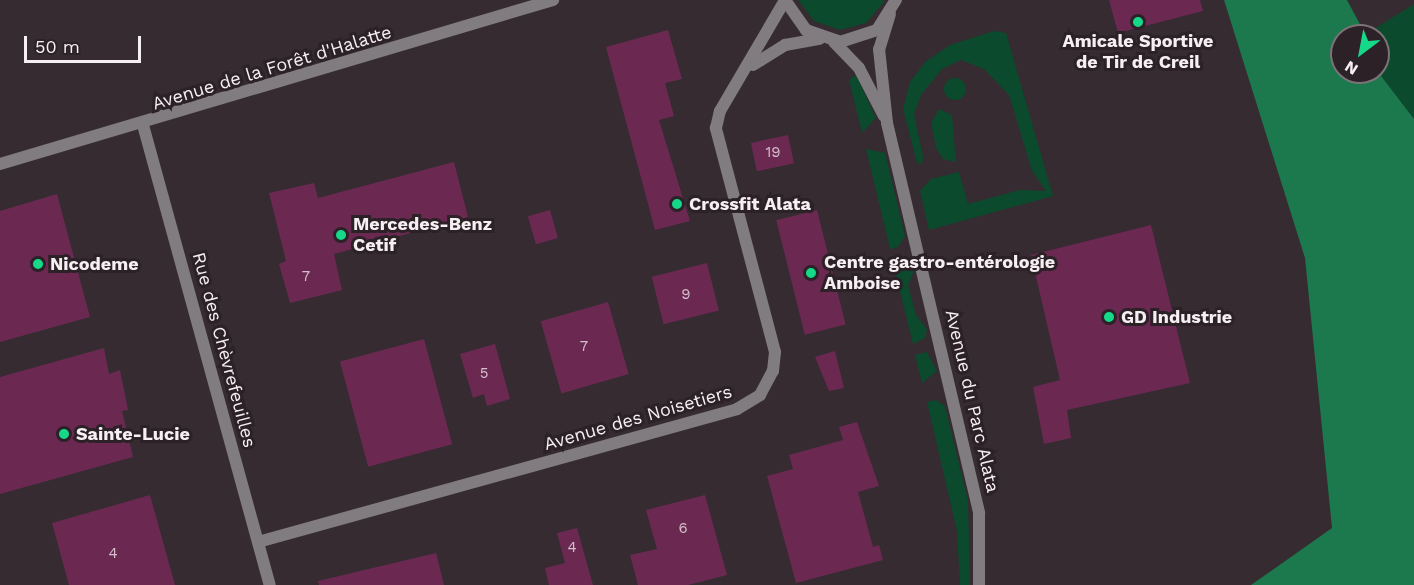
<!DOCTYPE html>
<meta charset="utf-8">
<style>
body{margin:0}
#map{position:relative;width:1414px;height:585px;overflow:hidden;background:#352b31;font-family:"Work Sans",sans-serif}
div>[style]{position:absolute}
.green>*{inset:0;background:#0b4a2d}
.round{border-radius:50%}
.forest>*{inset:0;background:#1c784d}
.building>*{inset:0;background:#6b2952;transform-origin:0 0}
.minor>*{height:12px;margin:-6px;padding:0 6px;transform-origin:6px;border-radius:6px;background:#817c7f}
.dots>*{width:16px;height:16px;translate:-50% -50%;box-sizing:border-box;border:3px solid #2b2127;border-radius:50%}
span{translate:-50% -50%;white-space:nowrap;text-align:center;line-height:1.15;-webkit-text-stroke:6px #2b2127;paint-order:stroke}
.number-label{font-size:15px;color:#d3beca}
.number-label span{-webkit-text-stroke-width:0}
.poi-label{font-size:18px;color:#f6eff2;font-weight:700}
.left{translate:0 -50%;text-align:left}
.street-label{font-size:18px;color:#f6eff2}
.north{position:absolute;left:1330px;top:24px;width:60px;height:60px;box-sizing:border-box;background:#2b2127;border:2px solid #7c7378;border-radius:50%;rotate:212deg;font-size:16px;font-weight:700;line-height:24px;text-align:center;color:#f6eff2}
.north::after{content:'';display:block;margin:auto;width:21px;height:27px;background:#15d989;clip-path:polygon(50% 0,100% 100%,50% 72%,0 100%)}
.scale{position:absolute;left:24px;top:36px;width:117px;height:27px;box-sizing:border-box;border:3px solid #f6eff2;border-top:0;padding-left:8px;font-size:18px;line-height:21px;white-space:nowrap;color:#f6eff2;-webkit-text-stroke:4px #2b2127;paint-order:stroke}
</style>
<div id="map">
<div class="green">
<div style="clip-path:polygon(798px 0,883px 0,884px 2px,866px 23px,840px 30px,814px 21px)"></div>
<div style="clip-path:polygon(1414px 4px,1414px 119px,1378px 72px,1378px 36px,1363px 36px)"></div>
<div style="clip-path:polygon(994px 31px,1006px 33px,1053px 196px,929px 230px,920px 191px,931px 179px,959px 172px,968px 204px,1020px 190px,1046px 191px,1032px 171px,1009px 95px,984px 69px,961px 60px,942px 69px,921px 95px,914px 114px,923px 157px,922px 164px,917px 163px,903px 109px,910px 82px,925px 62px,950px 45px)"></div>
<div style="clip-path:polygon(856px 75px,876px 118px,862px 133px,849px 80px)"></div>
<div class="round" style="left:944px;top:78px;width:22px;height:22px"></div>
<div style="clip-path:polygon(939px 109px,952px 115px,956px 162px,943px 159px,936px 148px,931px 123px)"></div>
<div style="clip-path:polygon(866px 149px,885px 153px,905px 236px,898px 247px,890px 249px)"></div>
<div style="clip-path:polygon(905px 261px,914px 271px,908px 285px,916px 315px,927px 329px,925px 338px,913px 344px,893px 263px)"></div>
<div style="clip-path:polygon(927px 352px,937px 371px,922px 383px,915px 355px)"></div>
<div style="clip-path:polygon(936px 400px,945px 406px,968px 501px,970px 585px,960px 585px,957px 531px,927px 402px)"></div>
</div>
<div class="forest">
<div style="clip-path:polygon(1224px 0,1347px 0,1362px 28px,1359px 36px,1342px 36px,1342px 72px,1378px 72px,1414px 119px,1414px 585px,1251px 585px,1332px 528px,1305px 258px)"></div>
</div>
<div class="building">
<div style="clip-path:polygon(1109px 0,1200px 0,1203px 11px,1118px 33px)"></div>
<div style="clip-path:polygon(668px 30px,682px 79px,665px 83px,674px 116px,659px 120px,690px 221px,655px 230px,606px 47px)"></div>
<div style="left:788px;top:135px;width:29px;height:38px;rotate:78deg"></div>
<div style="clip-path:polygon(454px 162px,468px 217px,334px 254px,342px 290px,290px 303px,279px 264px,286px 261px,269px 193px,314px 183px,318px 198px)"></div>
<div style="clip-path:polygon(57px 194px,90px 317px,0 342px,0 211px)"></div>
<div style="left:550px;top:210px;width:29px;height:23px;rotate:74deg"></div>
<div style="left:817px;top:210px;width:118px;height:42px;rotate:76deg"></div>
<div style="clip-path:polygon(1151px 225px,1190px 383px,1067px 410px,1071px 438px,1044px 444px,1033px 387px,1060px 380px,1031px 255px)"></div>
<div style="left:707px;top:263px;width:49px;height:57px;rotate:76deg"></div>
<div style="left:608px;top:302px;width:75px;height:70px;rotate:74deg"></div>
<div style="left:424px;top:339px;width:109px;height:87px;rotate:75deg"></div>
<div style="clip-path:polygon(495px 344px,510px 399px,487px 406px,484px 394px,473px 398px,460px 354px)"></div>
<div style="clip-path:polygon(104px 348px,109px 374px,120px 370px,128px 410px,122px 411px,133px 457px,0 494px,0 377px)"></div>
<div style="clip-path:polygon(835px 351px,844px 388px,829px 391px,815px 357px)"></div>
<div style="clip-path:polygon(857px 422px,879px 486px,858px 492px,873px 547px,879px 545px,883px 560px,796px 583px,767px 476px,793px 469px,789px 455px,843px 440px,839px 427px)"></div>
<div style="clip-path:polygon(150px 495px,175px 585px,69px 585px,52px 523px)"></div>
<div style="clip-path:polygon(705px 495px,727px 575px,688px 585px,638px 585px,630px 555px,657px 549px,646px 510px)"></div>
<div style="clip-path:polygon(577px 528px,593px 585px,549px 585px,545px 568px,565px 563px,557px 533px)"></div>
<div style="clip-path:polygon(436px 553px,444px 585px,319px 585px,318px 581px)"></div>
</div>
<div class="minor">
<div style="left:785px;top:0;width:37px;rotate:55deg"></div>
<div style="left:806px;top:30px;width:36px;rotate:19deg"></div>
<div style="left:840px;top:42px;width:39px;rotate:-18deg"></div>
<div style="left:877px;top:30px;width:36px;rotate:-58deg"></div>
<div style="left:890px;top:14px;width:37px;rotate:107deg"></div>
<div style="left:879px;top:49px;width:74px;rotate:83.8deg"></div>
<div style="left:887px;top:123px;width:401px;rotate:76.7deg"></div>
<div style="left:979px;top:513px;width:72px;rotate:90deg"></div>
<div style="left:834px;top:42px;width:36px;rotate:46deg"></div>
<div style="left:859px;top:68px;width:54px;rotate:62.5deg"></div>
<div style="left:753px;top:65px;width:38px;rotate:-32deg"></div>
<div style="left:785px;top:45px;width:35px;rotate:-10deg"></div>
<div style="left:143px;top:125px;width:477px;rotate:74.6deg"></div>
<div style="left:0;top:164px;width:577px;rotate:-16.52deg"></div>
<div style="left:258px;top:542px;width:497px;rotate:-15.5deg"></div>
<div style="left:737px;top:409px;width:27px;rotate:-31deg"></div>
<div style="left:760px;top:395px;width:27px;rotate:-62deg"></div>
<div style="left:773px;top:371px;width:19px;rotate:-84deg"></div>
<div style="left:775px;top:352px;width:232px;rotate:-104.8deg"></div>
<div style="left:716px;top:128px;width:17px;rotate:-77deg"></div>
<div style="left:720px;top:111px;width:129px;rotate:-59.6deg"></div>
</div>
<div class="dots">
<div style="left:1138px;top:22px;background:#15d989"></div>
<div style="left:677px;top:204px;background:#15d989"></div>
<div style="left:341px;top:235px;background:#15d989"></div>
<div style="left:38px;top:264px;background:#15d989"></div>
<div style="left:811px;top:273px;background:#15d989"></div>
<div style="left:1109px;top:317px;background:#15d989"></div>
<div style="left:64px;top:434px;background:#15d989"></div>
</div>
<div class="number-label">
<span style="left:773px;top:153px">19</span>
<span style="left:306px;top:277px">7</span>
<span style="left:686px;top:295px">9</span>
<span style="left:584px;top:347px">7</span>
<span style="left:484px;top:374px">5</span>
<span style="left:683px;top:529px">6</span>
<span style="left:572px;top:548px">4</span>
<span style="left:113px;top:554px">4</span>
</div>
<div class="poi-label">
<span style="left:1138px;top:52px">Amicale Sportive<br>de Tir de Creil</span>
<span class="left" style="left:689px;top:204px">Crossfit Alata</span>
<span class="left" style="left:353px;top:235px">Mercedes-Benz<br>Cetif</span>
<span class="left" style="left:824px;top:273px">Centre gastro-entérologie<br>Amboise</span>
<span class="left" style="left:50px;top:264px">Nicodeme</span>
<span class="left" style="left:1121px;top:317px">GD Industrie</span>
<span class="left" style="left:76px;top:434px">Sainte-Lucie</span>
</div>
<div class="street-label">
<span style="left:272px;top:68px;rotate:-17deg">Avenue de la Forêt d'Halatte</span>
<span style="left:224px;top:350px;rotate:75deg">Rue des Chèvrefeuilles</span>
<span style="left:972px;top:401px;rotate:77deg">Avenue du Parc Alata</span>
<span style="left:638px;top:418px;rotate:-16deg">Avenue des Noisetiers</span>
</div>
<div class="north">N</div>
<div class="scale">50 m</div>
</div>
